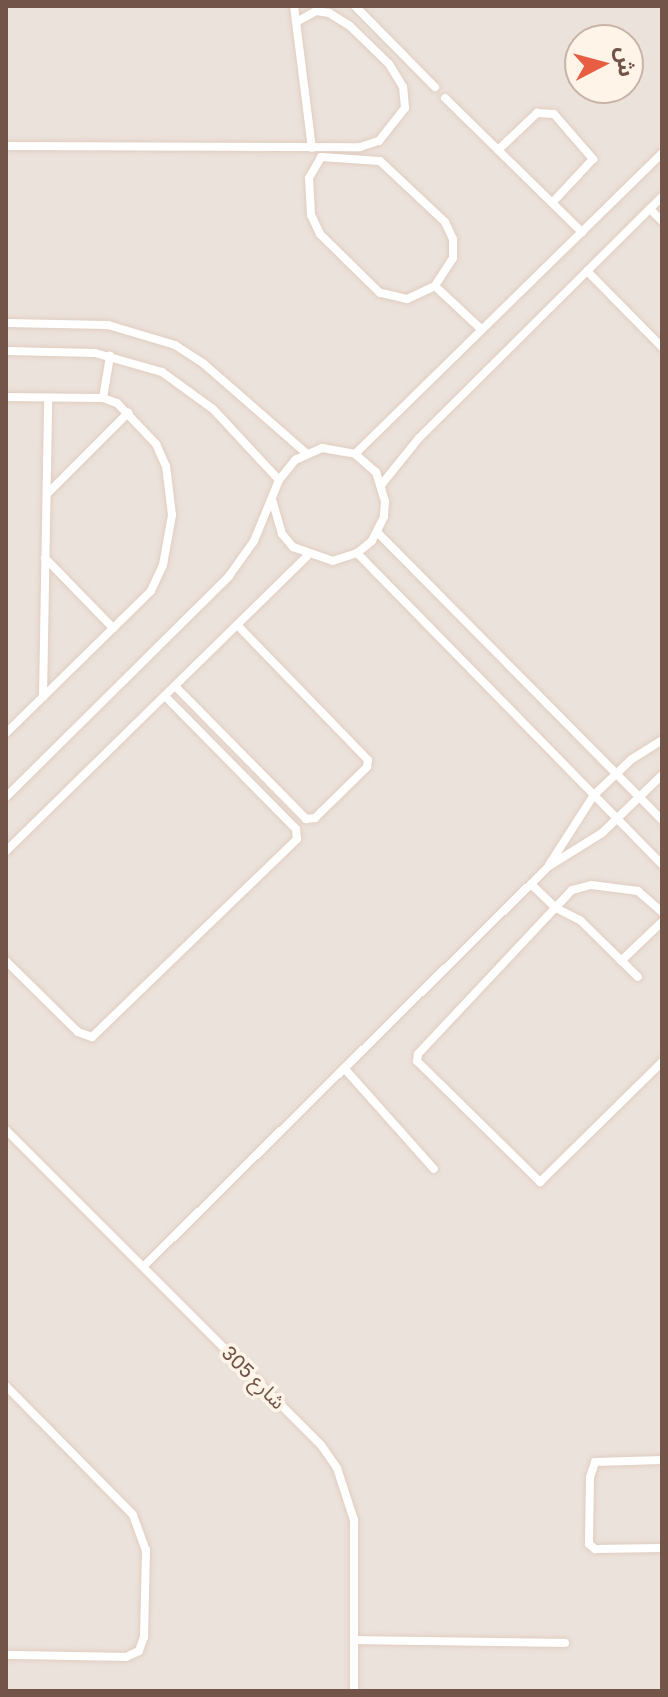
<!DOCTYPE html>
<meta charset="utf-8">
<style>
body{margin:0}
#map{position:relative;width:668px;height:1697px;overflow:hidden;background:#fcf0e0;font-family:"Golos Text","Noto Sans Arabic",sans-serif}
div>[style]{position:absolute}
.industrial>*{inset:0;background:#ebe2dc}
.roads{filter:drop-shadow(0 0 2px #e2cdbf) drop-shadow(0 0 2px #e2cdbf)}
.service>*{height:8px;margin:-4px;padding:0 4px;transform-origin:4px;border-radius:4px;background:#fff}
span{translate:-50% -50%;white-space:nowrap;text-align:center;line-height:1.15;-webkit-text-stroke:7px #fff4e7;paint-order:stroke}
.street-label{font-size:20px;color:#735448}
.frame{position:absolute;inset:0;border:8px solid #735448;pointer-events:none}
.north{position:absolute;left:564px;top:24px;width:80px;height:80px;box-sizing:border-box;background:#fff4e7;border:2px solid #c7b4a7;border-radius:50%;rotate:84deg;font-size:22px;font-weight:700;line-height:32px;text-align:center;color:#735448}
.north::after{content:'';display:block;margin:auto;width:28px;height:36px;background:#e85e43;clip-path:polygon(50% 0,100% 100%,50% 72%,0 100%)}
</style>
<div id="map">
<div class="industrial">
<div style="clip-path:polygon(evenodd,6px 6px,662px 6px,662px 1691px,6px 1691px,6px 6px,580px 40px,628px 40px,628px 88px,580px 88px,580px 40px)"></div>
</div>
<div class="roads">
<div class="service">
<div style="left:294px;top:6px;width:143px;rotate:82.8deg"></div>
<div style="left:355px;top:6px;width:114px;rotate:45.4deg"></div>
<div style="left:445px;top:98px;width:192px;rotate:44.4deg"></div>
<div style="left:6px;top:146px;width:354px;rotate:0.2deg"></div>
<div style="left:360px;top:147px;width:20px;rotate:-18deg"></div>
<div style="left:379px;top:141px;width:42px;rotate:-51.8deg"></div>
<div style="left:405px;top:108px;width:21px;rotate:-95deg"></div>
<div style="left:403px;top:87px;width:27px;rotate:-121deg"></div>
<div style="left:389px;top:64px;width:54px;rotate:-135.7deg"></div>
<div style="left:350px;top:26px;width:25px;rotate:-148deg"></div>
<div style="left:329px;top:13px;width:13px;rotate:-171deg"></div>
<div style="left:316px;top:11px;width:23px;rotate:151deg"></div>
<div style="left:498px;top:150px;width:54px;rotate:-43.5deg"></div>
<div style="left:537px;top:113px;width:17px;rotate:3deg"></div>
<div style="left:554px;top:114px;width:60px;rotate:49.1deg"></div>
<div style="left:593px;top:159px;width:60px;rotate:133deg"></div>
<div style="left:321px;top:157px;width:59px;rotate:3.9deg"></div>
<div style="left:380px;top:161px;width:89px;rotate:43.2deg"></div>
<div style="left:445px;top:222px;width:19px;rotate:65deg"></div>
<div style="left:453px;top:239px;width:19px;rotate:90deg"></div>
<div style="left:453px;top:258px;width:33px;rotate:123deg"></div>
<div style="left:435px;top:286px;width:31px;rotate:155deg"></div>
<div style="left:407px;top:299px;width:28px;rotate:-167deg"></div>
<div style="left:380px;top:293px;width:84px;rotate:-135.5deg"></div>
<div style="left:320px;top:234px;width:21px;rotate:-115deg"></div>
<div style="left:311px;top:215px;width:37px;rotate:-93deg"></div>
<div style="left:309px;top:178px;width:24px;rotate:-60deg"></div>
<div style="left:650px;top:209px;width:17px;rotate:45deg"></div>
<div style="left:587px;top:271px;width:107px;rotate:45.4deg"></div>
<div style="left:435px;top:286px;width:64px;rotate:43.1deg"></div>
<div style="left:6px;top:323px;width:102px;rotate:1.1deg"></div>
<div style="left:108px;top:325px;width:70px;rotate:16.6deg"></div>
<div style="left:175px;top:345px;width:35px;rotate:33deg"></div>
<div style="left:204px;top:364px;width:135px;rotate:41.1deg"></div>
<div style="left:6px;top:351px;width:89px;rotate:1.3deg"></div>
<div style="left:95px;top:353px;width:70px;rotate:15.8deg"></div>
<div style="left:162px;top:372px;width:63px;rotate:36deg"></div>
<div style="left:213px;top:409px;width:97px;rotate:47.1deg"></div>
<div style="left:6px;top:397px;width:97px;rotate:0.6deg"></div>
<div style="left:103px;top:398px;width:15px;rotate:20deg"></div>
<div style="left:117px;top:403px;width:57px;rotate:46.4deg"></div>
<div style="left:156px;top:444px;width:24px;rotate:66deg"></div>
<div style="left:166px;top:466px;width:49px;rotate:83deg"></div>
<div style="left:172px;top:515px;width:51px;rotate:100.2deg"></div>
<div style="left:163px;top:565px;width:29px;rotate:115deg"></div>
<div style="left:151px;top:591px;width:203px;rotate:135.6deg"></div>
<div style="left:103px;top:398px;width:43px;rotate:-80.5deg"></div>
<div style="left:355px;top:454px;width:430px;rotate:-44.4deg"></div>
<div style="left:382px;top:484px;width:59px;rotate:-51.2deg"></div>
<div style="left:419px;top:438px;width:342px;rotate:-44.8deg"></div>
<div style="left:47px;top:494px;width:115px;rotate:-45deg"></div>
<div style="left:378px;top:533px;width:404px;rotate:45.3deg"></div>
<div style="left:357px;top:553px;width:436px;rotate:45.6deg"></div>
<div style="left:45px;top:558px;width:98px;rotate:45.8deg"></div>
<div style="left:175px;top:686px;width:187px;rotate:45.4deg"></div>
<div style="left:306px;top:819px;width:9px;rotate:-6deg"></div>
<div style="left:315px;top:818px;width:73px;rotate:-44.4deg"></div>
<div style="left:367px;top:767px;width:7px;rotate:-82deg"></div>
<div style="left:368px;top:760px;width:188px;rotate:-134.1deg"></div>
<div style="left:43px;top:697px;width:299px;rotate:-89deg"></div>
<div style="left:6px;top:797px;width:314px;rotate:-44.7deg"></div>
<div style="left:229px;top:576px;width:43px;rotate:-54.5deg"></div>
<div style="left:254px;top:541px;width:66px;rotate:-67.7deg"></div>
<div style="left:279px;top:480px;width:26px;rotate:-51deg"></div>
<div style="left:295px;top:460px;width:30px;rotate:-24deg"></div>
<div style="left:322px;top:448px;width:34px;rotate:10deg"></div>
<div style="left:355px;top:454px;width:28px;rotate:41deg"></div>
<div style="left:376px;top:472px;width:30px;rotate:73deg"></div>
<div style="left:385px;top:501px;width:16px;rotate:94deg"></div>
<div style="left:384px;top:517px;width:27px;rotate:117deg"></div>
<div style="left:372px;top:541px;width:19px;rotate:141deg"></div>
<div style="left:357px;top:553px;width:25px;rotate:162deg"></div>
<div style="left:333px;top:561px;width:42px;rotate:-160.7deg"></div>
<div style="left:293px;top:547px;width:17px;rotate:-130deg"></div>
<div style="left:282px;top:534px;width:33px;rotate:-106deg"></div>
<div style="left:6px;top:851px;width:421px;rotate:-44.4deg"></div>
<div style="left:549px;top:865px;width:83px;rotate:-57.3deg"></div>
<div style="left:594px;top:795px;width:52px;rotate:-43.5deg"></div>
<div style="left:632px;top:759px;width:36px;rotate:-32deg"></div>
<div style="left:531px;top:884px;width:35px;rotate:44deg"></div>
<div style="left:556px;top:908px;width:27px;rotate:27deg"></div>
<div style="left:580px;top:920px;width:81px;rotate:44.5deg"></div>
<div style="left:662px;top:912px;width:32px;rotate:-139deg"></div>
<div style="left:638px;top:891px;width:47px;rotate:-172.7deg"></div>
<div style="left:591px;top:885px;width:20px;rotate:165deg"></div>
<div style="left:572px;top:890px;width:225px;rotate:133.2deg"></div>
<div style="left:418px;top:1054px;width:7px;rotate:98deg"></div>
<div style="left:417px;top:1061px;width:173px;rotate:44.5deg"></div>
<div style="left:540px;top:1182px;width:171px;rotate:-44.5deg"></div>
<div style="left:6px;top:961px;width:101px;rotate:44.6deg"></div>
<div style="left:78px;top:1032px;width:15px;rotate:20deg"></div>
<div style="left:92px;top:1037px;width:285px;rotate:-44deg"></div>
<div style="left:297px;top:839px;width:10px;rotate:-96deg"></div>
<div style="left:296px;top:829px;width:187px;rotate:-134.6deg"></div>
<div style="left:621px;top:961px;width:57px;rotate:-43.6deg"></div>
<div style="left:344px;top:1068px;width:135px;rotate:48.3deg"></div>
<div style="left:6px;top:1130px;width:445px;rotate:45deg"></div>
<div style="left:321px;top:1445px;width:28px;rotate:55deg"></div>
<div style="left:337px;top:1468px;width:55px;rotate:71.9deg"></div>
<div style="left:354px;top:1520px;width:171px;rotate:90deg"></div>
<div style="left:143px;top:1267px;width:571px;rotate:-44.65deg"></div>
<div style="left:549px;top:866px;width:62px;rotate:-31.9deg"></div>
<div style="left:602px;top:833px;width:83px;rotate:-44deg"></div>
<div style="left:6px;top:1386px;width:181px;rotate:45.4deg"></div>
<div style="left:133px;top:1515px;width:37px;rotate:70deg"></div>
<div style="left:146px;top:1550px;width:87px;rotate:91.3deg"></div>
<div style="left:144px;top:1637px;width:15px;rotate:110deg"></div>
<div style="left:139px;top:1651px;width:14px;rotate:155deg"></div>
<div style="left:126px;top:1657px;width:120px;rotate:-179deg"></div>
<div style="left:662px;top:1460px;width:67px;rotate:178.3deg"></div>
<div style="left:595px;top:1462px;width:16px;rotate:108deg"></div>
<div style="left:590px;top:1477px;width:67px;rotate:90.9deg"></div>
<div style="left:589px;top:1544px;width:8px;rotate:40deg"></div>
<div style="left:595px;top:1549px;width:67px;rotate:-0.9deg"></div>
<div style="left:354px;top:1640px;width:211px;rotate:0.8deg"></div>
</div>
</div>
<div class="street-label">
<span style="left:254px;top:1377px;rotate:45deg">شارع 305</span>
</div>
<div class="frame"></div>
<div class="north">ش</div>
</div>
